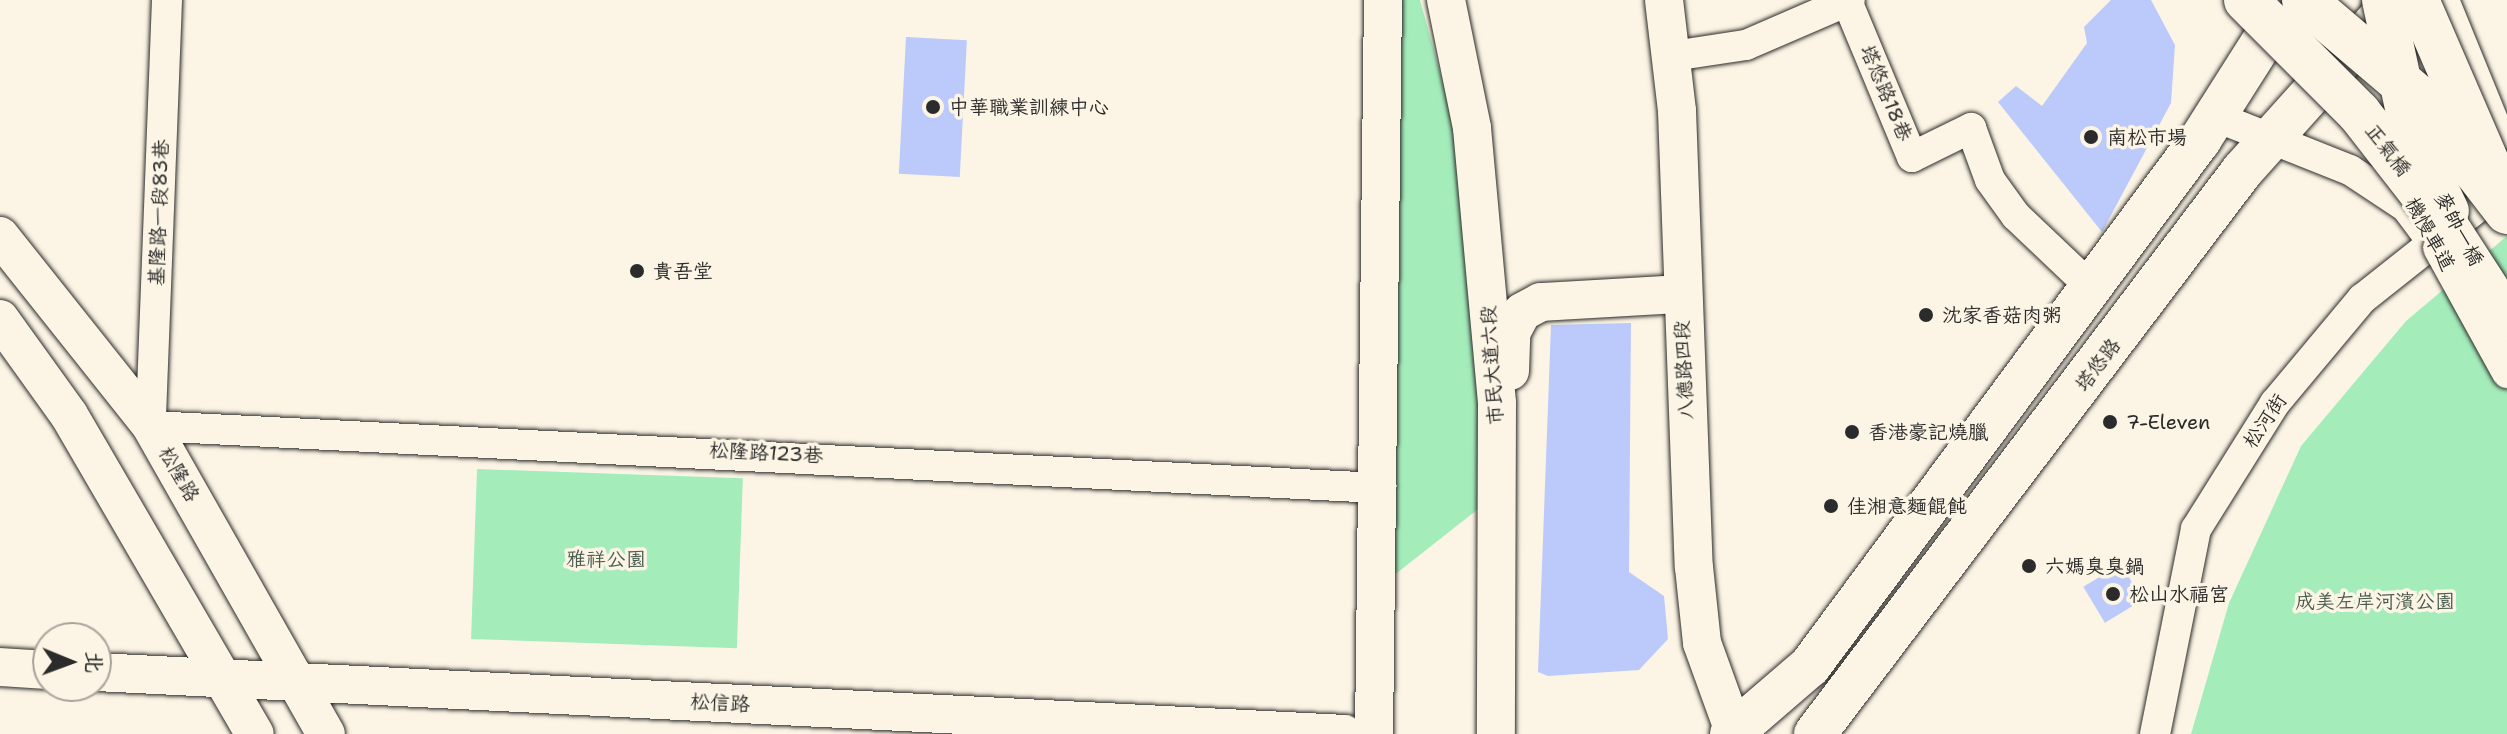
<!DOCTYPE html>
<meta charset="utf-8">
<style>
body{margin:0}
#map{position:relative;width:2507px;height:734px;overflow:hidden;background:#fcf5e5;font-family:"Shantell Sans","LXGW WenKai TC",sans-serif}
div>[style]{position:absolute}
.green>*{inset:0;background:#a4edbb;transform-origin:0 0}
.building>*{inset:0;background:#bbcafb;transform-origin:0 0}
.roads{filter:drop-shadow(0 0 2px #2b2b2b) drop-shadow(0 0 2px #2b2b2b)}
.minor>*{height:30px;margin:-15px;padding:0 15px;transform-origin:15px;border-radius:15px;background:#fcf5e5}
.tertiary>*{height:38px;margin:-19px;padding:0 19px;transform-origin:19px;border-radius:19px;background:#fcf5e5}
.secondary>*{height:42px;margin:-21px;padding:0 21px;transform-origin:21px;border-radius:21px;background:#fcf5e5}
.bridges{filter:drop-shadow(0 0 2px #2b2b2b) drop-shadow(0 0 2px #2b2b2b)}
.minor-bridge>*{height:30px;margin:-15px;padding:0 15px;transform-origin:15px;border-radius:15px;background:#fcf5e5}
.secondary-bridge>*{height:42px;margin:-21px;padding:0 21px;transform-origin:21px;border-radius:21px;background:#fcf5e5}
.trunk-bridge>*{height:44px;margin:-22px;padding:0 22px;transform-origin:22px;border-radius:22px;background:#fcf5e5}
.dots>*{width:22px;height:22px;translate:-50% -50%;box-sizing:border-box;border:4px solid #fcf5e5;border-radius:50%}
span{translate:-50% -50%;white-space:nowrap;text-align:center;line-height:1.15;-webkit-text-stroke:7px #fcf5e5;paint-order:stroke}
.street-label{font-size:20px;color:#2b2b2b}
.poi-label{font-size:20px;color:#2b2b2b}
.left{translate:0 -50%;text-align:left}
.park-label{font-size:20px;color:#495c4f}
.north{position:absolute;left:32px;top:622px;width:80px;height:80px;box-sizing:border-box;background:#fcf5e5;border:2px solid #a8a49b;border-radius:50%;rotate:91deg;font-size:22px;font-weight:700;line-height:32px;text-align:center;color:#2b2b2b}
.north::after{content:'';display:block;margin:auto;width:28px;height:36px;background:#2b2b2b;clip-path:polygon(50% 0,100% 100%,50% 72%,0 100%)}
</style>
<div id="map">
<div class="green">
<div style="clip-path:polygon(1387px 0,1420px 0,1452px 116px,1482px 372px,1482px 506px,1388px 580px)"></div>
<div style="clip-path:polygon(2507px 236px,2507px 734px,2191px 734px,2229px 603px,2301px 446px,2406px 321px)"></div>
<div style="left:477px;top:469px;width:266px;height:170px;rotate:2deg"></div>
</div>
<div class="building">
<div style="clip-path:polygon(2111px 0,2151px 0,2175px 45px,2171px 103px,2102px 232px,1998px 102px,2016px 86px,2042px 106px,2087px 43px,2084px 27px)"></div>
<div style="left:906px;top:37px;width:61px;height:137px;rotate:3deg"></div>
<div style="clip-path:polygon(1631px 323px,1629px 572px,1664px 596px,1668px 639px,1639px 670px,1548px 676px,1538px 672px,1551px 325px)"></div>
<div style="left:2121px;top:564px;width:42px;height:44px;rotate:59deg"></div>
</div>
<div class="roads">
<div class="minor">
<div style="left:167px;top:0;width:426px;rotate:92.2deg"></div>
<div style="left:151px;top:426px;width:1232px;rotate:2.89deg"></div>
<div style="left:2444px;top:0;width:146px;rotate:67.8deg"></div>
<div style="left:1847px;top:1px;width:169px;rotate:67.4deg"></div>
<div style="left:1912px;top:157px;width:66px;rotate:-26.2deg"></div>
<div style="left:1971px;top:128px;width:55px;rotate:69.9deg"></div>
<div style="left:1990px;top:180px;width:44px;rotate:54.2deg"></div>
<div style="left:2016px;top:216px;width:105px;rotate:43.5deg"></div>
<div style="left:1673px;top:56px;width:74px;rotate:-8.6deg"></div>
<div style="left:1746px;top:45px;width:113px;rotate:-23.4deg"></div>
<div style="left:2214px;top:116px;width:146px;rotate:21.7deg"></div>
<div style="left:2350px;top:170px;width:67px;rotate:33.5deg"></div>
<div style="left:2406px;top:207px;width:38px;rotate:53deg"></div>
<div style="left:2155px;top:734px;width:209px;rotate:-78.7deg"></div>
<div style="left:2196px;top:529px;width:149px;rotate:-57.9deg"></div>
<div style="left:2275px;top:403px;width:136px;rotate:-50.1deg"></div>
<div style="left:2362px;top:299px;width:153px;rotate:-38.4deg"></div>
<div style="left:2482px;top:204px;width:27px;rotate:-24deg"></div>
</div>
<div class="tertiary">
<div style="left:1446px;top:0;width:131px;rotate:78.5deg"></div>
<div style="left:1472px;top:128px;width:276px;rotate:84.8deg"></div>
<div style="left:1497px;top:403px;width:331px;rotate:90.2deg"></div>
<div style="left:1664px;top:0;width:112px;rotate:83.3deg"></div>
<div style="left:1677px;top:111px;width:456px;rotate:87.9deg"></div>
<div style="left:1694px;top:567px;width:76px;rotate:84deg"></div>
<div style="left:1702px;top:643px;width:97px;rotate:70.1deg"></div>
<div style="left:0;top:236px;width:243px;rotate:51.5deg"></div>
<div style="left:151px;top:426px;width:354px;rotate:60.4deg"></div>
<div style="left:0;top:319px;width:118px;rotate:54.3deg"></div>
<div style="left:69px;top:415px;width:369px;rotate:59.8deg"></div>
<div style="left:1510px;top:371px;width:38px;rotate:-88deg"></div>
<div style="left:1511px;top:333px;width:24px;rotate:-62deg"></div>
<div style="left:1522px;top:312px;width:21px;rotate:-28deg"></div>
<div style="left:1541px;top:302px;width:140px;rotate:-3.3deg"></div>
<div style="left:0;top:667px;width:48px;rotate:3.6deg"></div>
<div style="left:96px;top:672px;width:1250px;rotate:2.84deg"></div>
<div style="left:1374px;top:734px;width:734px;rotate:-89.3deg"></div>
</div>
<div class="secondary">
<div style="left:1731px;top:734px;width:104px;rotate:-40.7deg"></div>
<div style="left:1810px;top:666px;width:655px;rotate:-53.45deg"></div>
<div style="left:2200px;top:140px;width:166px;rotate:-57.6deg"></div>
<div style="left:1815px;top:734px;width:707px;rotate:-52.82deg"></div>
<div style="left:2242px;top:171px;width:207px;rotate:-48.1deg"></div>
</div>
</div>
<div class="bridges">
<div class="minor-bridge">
<div style="left:2438px;top:248px;width:143px;rotate:61.1deg"></div>
</div>
<div class="secondary-bridge">
<div style="left:2383px;top:0;width:139px;rotate:78deg"></div>
<div style="left:2412px;top:136px;width:83px;rotate:64.4deg"></div>
<div style="left:2418px;top:0;width:189px;rotate:66.6deg"></div>
</div>
<div class="trunk-bridge">
<div style="left:2246px;top:0;width:160px;rotate:45deg"></div>
<div style="left:2359px;top:113px;width:137px;rotate:52.1deg"></div>
<div style="left:2443px;top:221px;width:118px;rotate:57.1deg"></div>
<div style="left:2304px;top:0;width:151px;rotate:40.4deg"></div>
<div style="left:2419px;top:98px;width:144px;rotate:52.3deg"></div>
</div>
</div>
<div class="dots">
<div style="left:933px;top:107px;background:#2b2b2b"></div>
<div style="left:2091px;top:137px;background:#2b2b2b"></div>
<div style="left:637px;top:271px;background:#2b2b2b"></div>
<div style="left:1926px;top:315px;background:#2b2b2b"></div>
<div style="left:2110px;top:422px;background:#2b2b2b"></div>
<div style="left:1852px;top:432px;background:#2b2b2b"></div>
<div style="left:1831px;top:506px;background:#2b2b2b"></div>
<div style="left:2029px;top:566px;background:#2b2b2b"></div>
<div style="left:2113px;top:594px;background:#2b2b2b"></div>
</div>
<div class="street-label">
<span style="left:1886px;top:93px;rotate:67deg">塔悠路18巷</span>
<span style="left:2388px;top:150px;rotate:52deg">正氣橋</span>
<span style="left:159px;top:213px;rotate:-88deg">基隆路一段83巷</span>
<span style="left:2459px;top:229px;rotate:62deg">麥帥一橋</span>
<span style="left:2430px;top:234px;rotate:61deg">機慢車道</span>
<span style="left:1492px;top:365px;rotate:-94deg">市民大道六段</span>
<span style="left:2098px;top:365px;rotate:-53deg">塔悠路</span>
<span style="left:1684px;top:370px;rotate:-93deg">八德路四段</span>
<span style="left:2265px;top:421px;rotate:-56deg">松河街</span>
<span style="left:766px;top:453px;rotate:3deg">松隆路123巷</span>
<span style="left:179px;top:474px;rotate:60deg">松隆路</span>
<span style="left:720px;top:703px;rotate:3deg">松信路</span>
</div>
<div class="poi-label">
<span class="left" style="left:949px;top:107px">中華職業訓練中心</span>
<span class="left" style="left:2107px;top:137px">南松市場</span>
<span class="left" style="left:653px;top:271px">貴吾堂</span>
<span class="left" style="left:1942px;top:315px">沈家香菇肉粥</span>
<span class="left" style="left:2126px;top:422px">7-Eleven</span>
<span class="left" style="left:1868px;top:432px">香港豪記燒臘</span>
<span class="left" style="left:1847px;top:506px">佳湘意麵餛飩</span>
<span class="left" style="left:2045px;top:566px">六媽臭臭鍋</span>
<span class="left" style="left:2129px;top:594px">松山水福宮</span>
</div>
<div class="park-label">
<span style="left:606px;top:559px">雅祥公園</span>
<span style="left:2375px;top:601px">成美左岸河濱公園</span>
</div>
<div class="north">北</div>
</div>
